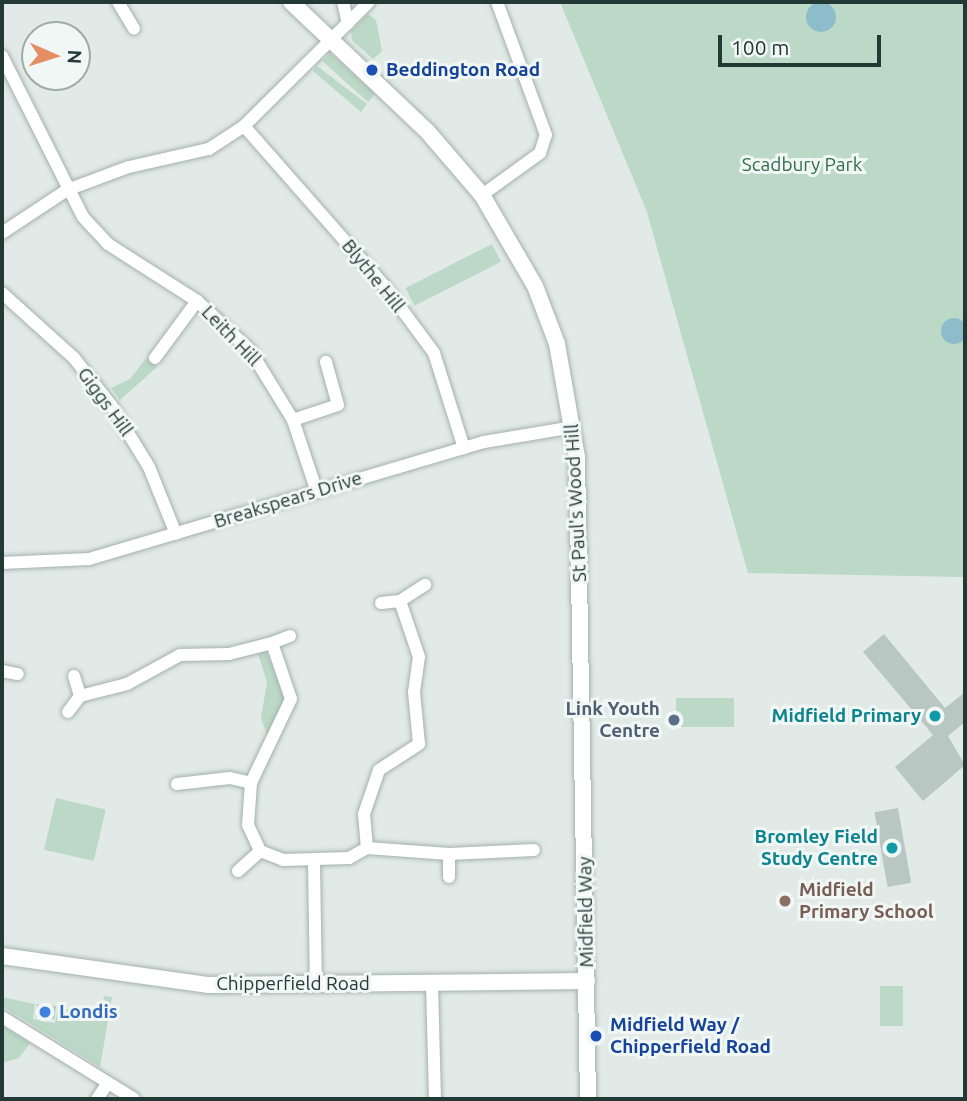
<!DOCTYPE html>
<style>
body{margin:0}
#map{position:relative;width:967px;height:1101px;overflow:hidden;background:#e1eae6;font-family:Ubuntu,sans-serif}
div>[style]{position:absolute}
.green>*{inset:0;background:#bbd9c6;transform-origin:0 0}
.water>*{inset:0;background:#8dbcca}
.round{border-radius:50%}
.building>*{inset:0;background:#b9c7c3;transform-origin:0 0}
.roads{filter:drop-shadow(0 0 2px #a4b1ad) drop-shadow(0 0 2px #a4b1ad)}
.minor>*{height:12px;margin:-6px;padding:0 6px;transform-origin:6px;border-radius:6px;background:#fff}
.tertiary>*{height:16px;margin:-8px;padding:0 8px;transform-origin:8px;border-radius:8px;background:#fff}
.dots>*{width:19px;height:19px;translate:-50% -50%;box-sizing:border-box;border:4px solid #f1f7f4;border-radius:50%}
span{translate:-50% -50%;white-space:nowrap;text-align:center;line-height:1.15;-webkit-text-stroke:6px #f1f7f4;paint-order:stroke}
.transit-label{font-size:19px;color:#164399;font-weight:700}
.left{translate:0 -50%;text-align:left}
.park-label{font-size:19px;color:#316c4c}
.street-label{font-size:19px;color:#233935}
.service-label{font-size:19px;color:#4e5e75;font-weight:700}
.right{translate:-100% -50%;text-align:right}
.culture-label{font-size:19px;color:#0d838f;font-weight:700}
.education-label{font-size:19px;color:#785e54;font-weight:700}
.shop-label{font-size:19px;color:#366cbe;font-weight:700}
.frame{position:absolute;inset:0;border:4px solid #233935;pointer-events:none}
.north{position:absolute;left:21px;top:21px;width:70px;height:70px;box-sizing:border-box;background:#f1f7f4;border:2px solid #9faba8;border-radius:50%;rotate:93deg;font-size:19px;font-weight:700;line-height:28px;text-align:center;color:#233935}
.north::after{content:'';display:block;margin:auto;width:24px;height:32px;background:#e58e64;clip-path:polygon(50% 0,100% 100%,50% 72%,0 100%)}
.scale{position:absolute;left:718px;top:35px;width:163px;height:32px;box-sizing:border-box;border:4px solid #233935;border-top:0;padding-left:9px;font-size:21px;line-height:24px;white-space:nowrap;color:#233935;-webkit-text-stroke:5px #f1f7f4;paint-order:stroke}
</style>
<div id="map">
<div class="green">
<div style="clip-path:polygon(560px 2px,965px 2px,965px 577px,748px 573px,647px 212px)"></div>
<div style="clip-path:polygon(368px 14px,376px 20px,382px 51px,373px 59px,352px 40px,351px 31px)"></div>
<div style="left:330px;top:53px;width:61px;height:11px;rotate:42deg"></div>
<div style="clip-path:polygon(317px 66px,367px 104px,361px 112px,313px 71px)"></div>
<div style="left:492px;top:244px;width:20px;height:97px;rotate:63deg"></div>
<div style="clip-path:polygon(146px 358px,157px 367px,120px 400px,111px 388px,130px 379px)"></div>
<div style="clip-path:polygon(266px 652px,286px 699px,269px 740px,261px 718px,267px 682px,258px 654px)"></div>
<div style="left:734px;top:698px;width:29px;height:58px;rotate:90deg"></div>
<div style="left:56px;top:798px;width:51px;height:53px;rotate:13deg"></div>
<div style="left:880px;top:986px;width:23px;height:40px"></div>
<div style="clip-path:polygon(104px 996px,112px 997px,100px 1067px,2px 1006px,2px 997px,35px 1004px,33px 1019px,55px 1023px,58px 1008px,101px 1014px)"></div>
<div style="clip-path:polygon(2px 1026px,30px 1043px,19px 1058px,2px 1063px)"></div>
</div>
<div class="water">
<div class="round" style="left:806px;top:2px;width:30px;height:30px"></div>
<div class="round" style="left:941px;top:318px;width:26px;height:26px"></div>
</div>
<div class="building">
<div style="clip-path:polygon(884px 634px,945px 708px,965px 692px,965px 722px,948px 736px,965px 765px,923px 801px,895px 767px,933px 735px,863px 652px)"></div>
<div style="left:898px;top:808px;width:76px;height:24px;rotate:80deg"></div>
<div style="left:37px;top:1004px;width:19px;height:13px;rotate:6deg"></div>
</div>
<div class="roads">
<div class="minor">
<div style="left:118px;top:2px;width:31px;rotate:59deg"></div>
<div style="left:343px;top:2px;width:22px;rotate:77deg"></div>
<div style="left:2px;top:56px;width:180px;rotate:63.3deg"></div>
<div style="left:83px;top:217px;width:37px;rotate:47deg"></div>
<div style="left:108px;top:244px;width:106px;rotate:32.6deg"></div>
<div style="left:197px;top:301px;width:72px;rotate:42.8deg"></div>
<div style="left:250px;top:350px;width:82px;rotate:58.4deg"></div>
<div style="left:293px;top:420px;width:76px;rotate:71.6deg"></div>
<div style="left:244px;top:126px;width:210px;rotate:48.7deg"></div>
<div style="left:383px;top:284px;width:86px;rotate:53.5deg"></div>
<div style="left:434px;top:353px;width:100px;rotate:72.5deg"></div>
<div style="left:482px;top:195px;width:72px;rotate:-35.9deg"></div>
<div style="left:540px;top:153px;width:19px;rotate:-72deg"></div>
<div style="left:546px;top:135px;width:142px;rotate:-110.2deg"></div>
<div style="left:2px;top:233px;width:78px;rotate:-33.5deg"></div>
<div style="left:67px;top:190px;width:66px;rotate:-20.4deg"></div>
<div style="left:129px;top:167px;width:82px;rotate:-12.7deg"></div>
<div style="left:209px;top:149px;width:42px;rotate:-33.3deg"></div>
<div style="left:244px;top:126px;width:176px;rotate:-44.8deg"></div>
<div style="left:2px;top:293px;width:97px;rotate:42.1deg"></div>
<div style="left:74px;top:358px;width:60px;rotate:51.8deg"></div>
<div style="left:111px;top:405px;width:73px;rotate:58.5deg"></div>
<div style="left:149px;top:467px;width:72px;rotate:68.1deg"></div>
<div style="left:155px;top:358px;width:71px;rotate:-53.6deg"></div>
<div style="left:293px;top:420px;width:47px;rotate:-18.4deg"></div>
<div style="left:338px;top:405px;width:45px;rotate:-105.6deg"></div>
<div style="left:2px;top:563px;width:87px;rotate:-2.6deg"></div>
<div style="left:89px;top:559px;width:412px;rotate:-16.5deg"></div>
<div style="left:484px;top:442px;width:91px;rotate:-9.5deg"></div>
<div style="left:381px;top:603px;width:19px;rotate:-6deg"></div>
<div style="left:400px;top:601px;width:30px;rotate:-33deg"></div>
<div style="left:290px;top:636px;width:19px;rotate:159deg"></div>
<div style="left:272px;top:643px;width:59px;rotate:71.3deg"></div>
<div style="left:291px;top:699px;width:93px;rotate:115.5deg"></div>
<div style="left:251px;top:783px;width:42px;rotate:94.1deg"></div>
<div style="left:248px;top:825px;width:29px;rotate:65deg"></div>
<div style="left:260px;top:851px;width:25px;rotate:21deg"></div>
<div style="left:283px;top:860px;width:66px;rotate:-1.7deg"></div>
<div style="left:349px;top:858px;width:21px;rotate:-29deg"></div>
<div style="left:367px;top:848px;width:34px;rotate:-95deg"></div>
<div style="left:364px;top:814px;width:46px;rotate:-71.2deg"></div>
<div style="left:379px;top:770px;width:48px;rotate:-33deg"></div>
<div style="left:419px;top:744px;width:52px;rotate:-95.5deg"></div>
<div style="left:414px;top:692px;width:35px;rotate:-82deg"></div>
<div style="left:419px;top:657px;width:59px;rotate:-108.7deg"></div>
<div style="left:2px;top:671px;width:16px;rotate:11deg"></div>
<div style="left:74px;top:676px;width:21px;rotate:73deg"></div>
<div style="left:68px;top:712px;width:20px;rotate:-53deg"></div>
<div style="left:80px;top:696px;width:49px;rotate:-14.3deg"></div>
<div style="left:127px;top:684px;width:60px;rotate:-28.7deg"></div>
<div style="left:180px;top:655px;width:49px;rotate:-1.2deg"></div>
<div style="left:229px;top:654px;width:44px;rotate:-14.3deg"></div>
<div style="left:177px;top:784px;width:53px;rotate:-6.5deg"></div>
<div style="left:230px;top:778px;width:22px;rotate:13deg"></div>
<div style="left:367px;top:848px;width:82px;rotate:4.2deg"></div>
<div style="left:449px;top:854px;width:85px;rotate:-2.7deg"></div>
<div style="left:449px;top:854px;width:23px;rotate:90deg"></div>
<div style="left:314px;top:863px;width:121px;rotate:89.1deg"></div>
<div style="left:238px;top:871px;width:30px;rotate:-42deg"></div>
<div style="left:432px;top:984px;width:115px;rotate:88.5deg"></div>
<div style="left:2px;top:1017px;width:155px;rotate:31.8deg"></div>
<div style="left:97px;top:1099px;width:18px;rotate:-56deg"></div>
</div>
<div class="tertiary">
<div style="left:291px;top:2px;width:187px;rotate:43.5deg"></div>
<div style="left:427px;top:131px;width:84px;rotate:49.3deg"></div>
<div style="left:482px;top:195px;width:105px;rotate:59.8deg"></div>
<div style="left:535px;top:286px;width:62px;rotate:69.2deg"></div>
<div style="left:557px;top:344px;width:115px;rotate:80deg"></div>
<div style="left:577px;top:457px;width:642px;rotate:89.02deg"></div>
<div style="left:2px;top:956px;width:209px;rotate:8deg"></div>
<div style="left:209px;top:985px;width:378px;rotate:-0.6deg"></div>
</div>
</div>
<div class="dots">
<div style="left:372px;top:70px;background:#1a4fb4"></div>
<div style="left:935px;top:716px;background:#0f9aa8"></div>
<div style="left:674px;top:720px;background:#5c6f8a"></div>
<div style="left:892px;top:848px;background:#0f9aa8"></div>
<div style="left:785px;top:901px;background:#8d6e63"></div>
<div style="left:45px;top:1012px;background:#3f7fe0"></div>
<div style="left:596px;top:1036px;background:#1a4fb4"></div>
</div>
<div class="transit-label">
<span class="left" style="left:386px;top:70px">Beddington Road</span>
<span class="left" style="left:610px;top:1036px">Midfield Way /<br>Chipperfield Road</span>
</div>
<div class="park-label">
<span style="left:802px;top:165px">Scadbury Park</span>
</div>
<div class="street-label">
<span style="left:373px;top:276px;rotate:51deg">Blythe Hill</span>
<span style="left:231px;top:336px;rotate:46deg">Leith Hill</span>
<span style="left:105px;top:402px;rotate:54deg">Giggs Hill</span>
<span style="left:288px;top:500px;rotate:-17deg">Breakspears Drive</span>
<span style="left:576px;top:503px;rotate:-93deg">St Paul's Wood Hill</span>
<span style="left:586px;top:912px;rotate:-91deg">Midfield Way</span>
<span style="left:293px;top:984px">Chipperfield Road</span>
</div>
<div class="service-label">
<span class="right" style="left:660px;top:720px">Link Youth<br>Centre</span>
</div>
<div class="culture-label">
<span class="right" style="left:921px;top:716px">Midfield Primary</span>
<span class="right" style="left:878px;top:848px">Bromley Field<br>Study Centre</span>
</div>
<div class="education-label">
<span class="left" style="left:799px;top:901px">Midfield<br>Primary School</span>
</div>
<div class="shop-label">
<span class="left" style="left:59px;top:1012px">Londis</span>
</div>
<div class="frame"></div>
<div class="north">N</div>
<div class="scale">100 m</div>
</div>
